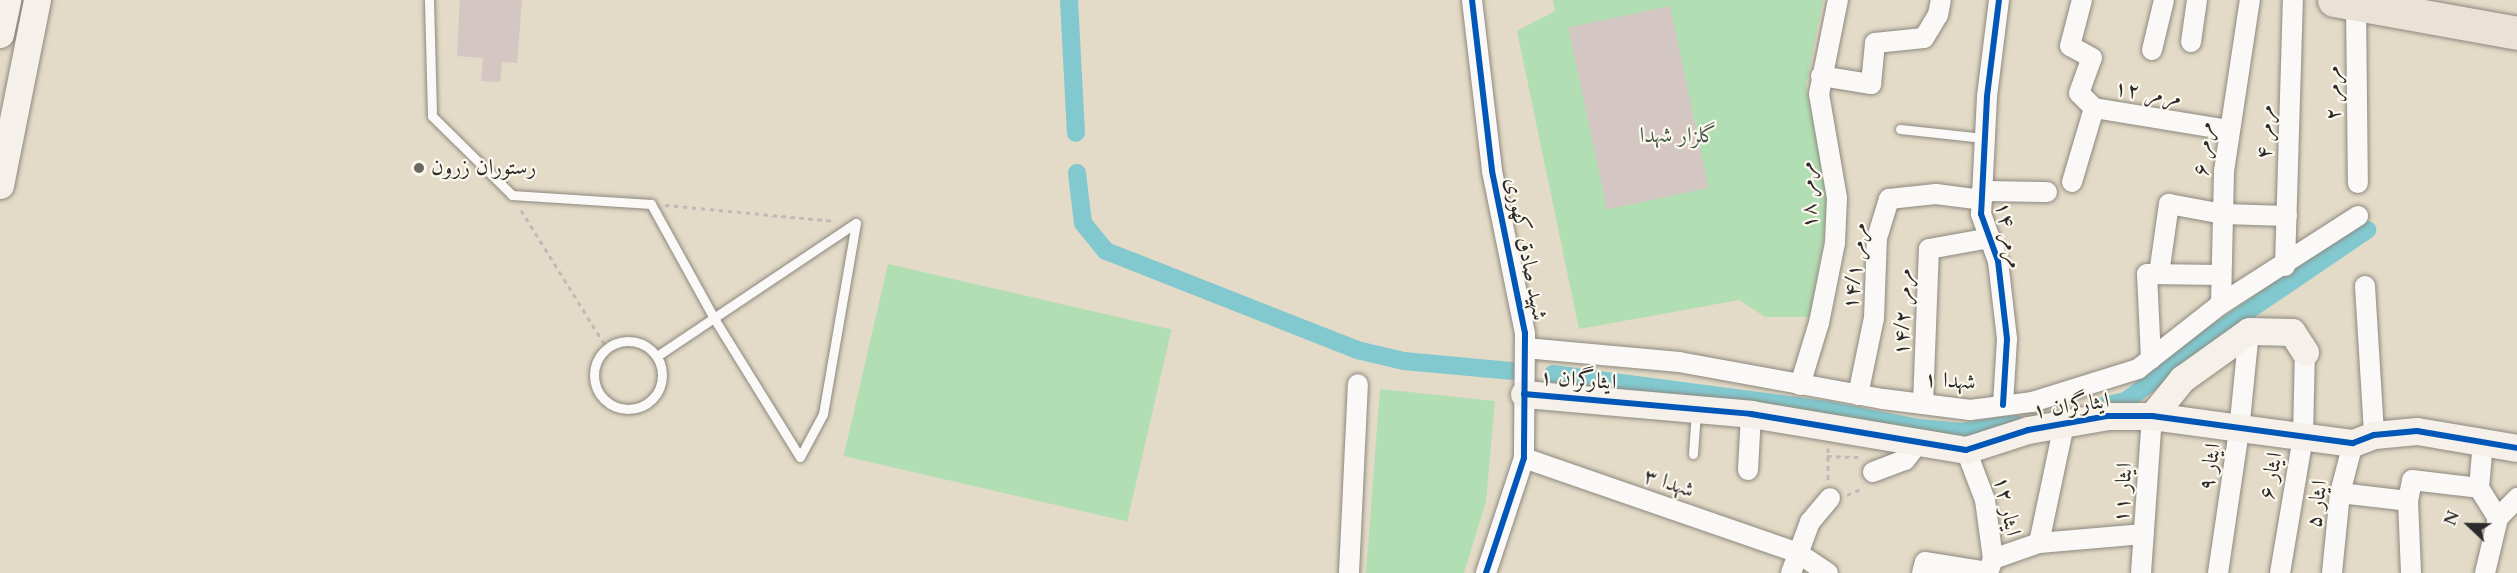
<!DOCTYPE html>
<meta charset="utf-8">
<style>
body{margin:0}
#map{position:relative;width:2517px;height:573px;overflow:hidden;background:#e3dac7;font-family:Cardo,Amiri,serif}
div>[style]{position:absolute}
.green>*{inset:0;background:#b2deb4;transform-origin:0 0}
.canal>*{height:18px;margin:-9px;padding:0 9px;transform-origin:9px;border-radius:9px;background:#81c8cf}
.building>*{inset:0;background:#d4c6c2;transform-origin:0 0}
.path>*{height:3px;margin-top:-1.5px;transform-origin:0;background:repeating-linear-gradient(90deg,#bcbbb7 0 4.5px,transparent 0 9px)}
.roads{filter:drop-shadow(0 0 2px #8d887e) drop-shadow(0 0 2px #8d887e)}
.lane>*{height:9px;margin:-4.5px;padding:0 4.5px;transform-origin:4.5px;border-radius:4.5px;background:#fbf9f7}
.lane>.ring{margin:-4.5px;padding:0;box-sizing:content-box;background:none;border:9px solid #fbf9f7;border-radius:50%}
.street>*{height:20px;margin:-10px;padding:0 10px;transform-origin:10px;border-radius:10px;background:#fbf9f7}
.secondary>*{height:27px;margin:-13.5px;padding:0 13.5px;transform-origin:13.5px;border-radius:13.5px;background:#f5f0e9}
.highway>*{height:33px;margin:-16.5px;padding:0 16.5px;transform-origin:16.5px;border-radius:16.5px;background:#ebe2d6}
.cycleway>*{height:6px;margin:-3px;padding:0 3px;transform-origin:3px;border-radius:3px;background:#0057b8}
.dots>*{width:16px;height:16px;translate:-50% -50%;box-sizing:border-box;border:3px solid #fbf7ec;border-radius:50%}
span{translate:-50% -50%;white-space:nowrap;text-align:center;line-height:1.15;-webkit-text-stroke:4.5px #fbf7ec;paint-order:stroke}
.street-label{font-size:22px;color:#2b2b2b}
.park-label{font-size:22px;color:#42584a}
.poi-label{font-size:22px;color:#2b2b2b}
.left{translate:0 -50%;text-align:left}
.north{position:absolute;left:2439px;top:495px;width:60px;height:60px;-webkit-text-stroke:4px #fbf7ec;paint-order:stroke;rotate:292deg;font-size:16px;font-weight:700;line-height:24px;text-align:center;color:#2b2b2b}
.north::after{content:'';display:block;margin:auto;width:21px;height:27px;background:#2b2b2b;clip-path:polygon(50% 0,100% 100%,50% 72%,0 100%)}
</style>
<div id="map">
<div class="green">
<div style="clip-path:polygon(1553px 0,1823px 0,1806px 86px,1829px 207px,1810px 317px,1765px 317px,1739px 300px,1579px 329px,1517px 31px,1555px 11px)"></div>
<div style="left:888px;top:264px;width:291px;height:197px;rotate:13deg"></div>
<div style="clip-path:polygon(1380px 389px,1495px 401px,1486px 501px,1464px 573px,1366px 573px)"></div>
</div>
<div class="canal">
<div style="left:1069px;top:0;width:133px;rotate:87deg"></div>
<div style="left:1077px;top:173px;width:50px;rotate:83.2deg"></div>
<div style="left:1083px;top:223px;width:36px;rotate:51deg"></div>
<div style="left:1106px;top:251px;width:270px;rotate:21.5deg"></div>
<div style="left:1357px;top:350px;width:48px;rotate:13.2deg"></div>
<div style="left:1404px;top:361px;width:107px;rotate:5.3deg"></div>
<div style="left:1553px;top:374px;width:276px;rotate:7.5deg"></div>
<div style="left:1827px;top:410px;width:94px;rotate:11.1deg"></div>
<div style="left:1919px;top:428px;width:43px;rotate:5.3deg"></div>
<div style="left:1962px;top:432px;width:54px;rotate:-8.6deg"></div>
<div style="left:2095px;top:408px;width:32px;rotate:-13deg"></div>
<div style="left:2126px;top:401px;width:107px;rotate:-37.4deg"></div>
<div style="left:2211px;top:336px;width:189px;rotate:-34.2deg"></div>
</div>
<div class="building">
<div style="clip-path:polygon(460px 0,522px 0,517px 63px,502px 62px,500px 82px,481px 81px,483px 58px,457px 56px)"></div>
<div style="left:1670px;top:6px;width:186px;height:104px;rotate:78deg"></div>
</div>
<div class="path">
<div style="left:665px;top:205px;width:171px;rotate:5.4deg"></div>
<div style="left:521px;top:210px;width:163px;rotate:58.1deg"></div>
<div style="left:1828px;top:448px;width:32px;rotate:90deg"></div>
<div style="left:1827px;top:456px;width:34px;rotate:2deg"></div>
<div style="left:1847px;top:495px;width:17px;rotate:-24deg"></div>
</div>
<div class="roads">
<div class="lane">
<div style="left:429px;top:0;width:116px;rotate:88.5deg"></div>
<div style="left:432px;top:116px;width:112px;rotate:44.6deg"></div>
<div style="left:512px;top:195px;width:139px;rotate:3.7deg"></div>
<div style="left:651px;top:204px;width:132px;rotate:61.1deg"></div>
<div style="left:715px;top:320px;width:161px;rotate:58.2deg"></div>
<div style="left:1900px;top:129px;width:84px;rotate:6.1deg"></div>
<div class="ring" style="left:594px;top:341px;width:59px;height:59px"></div>
<div style="left:657px;top:356px;width:239px;rotate:-33.8deg"></div>
<div style="left:1693px;top:454px;width:43px;rotate:-86deg"></div>
<div style="left:800px;top:457px;width:49px;rotate:-61.9deg"></div>
<div style="left:823px;top:414px;width:194px;rotate:-80.2deg"></div>
</div>
<div class="street">
<div style="left:1472px;top:0;width:172px;rotate:83.3deg"></div>
<div style="left:1492px;top:171px;width:165px;rotate:78.5deg"></div>
<div style="left:1525px;top:333px;width:125px;rotate:90.5deg"></div>
<div style="left:1524px;top:458px;width:121px;rotate:108.3deg"></div>
<div style="left:1999px;top:0;width:98px;rotate:97.1deg"></div>
<div style="left:1987px;top:97px;width:117px;rotate:92.9deg"></div>
<div style="left:1981px;top:214px;width:50px;rotate:70.1deg"></div>
<div style="left:1998px;top:261px;width:79px;rotate:83.4deg"></div>
<div style="left:2007px;top:339px;width:66px;rotate:93.5deg"></div>
<div style="left:2356px;top:3px;width:180px;rotate:89.4deg"></div>
<div style="left:2191px;top:42px;width:42px;rotate:-81.9deg"></div>
<div style="left:2152px;top:50px;width:51px;rotate:-76.5deg"></div>
<div style="left:1821px;top:76px;width:51px;rotate:9.1deg"></div>
<div style="left:1871px;top:84px;width:41px;rotate:-84.4deg"></div>
<div style="left:1875px;top:43px;width:49px;rotate:-5.8deg"></div>
<div style="left:1924px;top:38px;width:27px;rotate:-59deg"></div>
<div style="left:1938px;top:15px;width:15px;rotate:-79deg"></div>
<div style="left:2094px;top:108px;width:137px;rotate:9.3deg"></div>
<div style="left:2072px;top:182px;width:77px;rotate:-73.4deg"></div>
<div style="left:2094px;top:108px;width:21px;rotate:-135deg"></div>
<div style="left:2079px;top:93px;width:37px;rotate:-70deg"></div>
<div style="left:2092px;top:58px;width:25px;rotate:-151deg"></div>
<div style="left:2070px;top:46px;width:48px;rotate:-75.4deg"></div>
<div style="left:1982px;top:191px;width:65px;rotate:0.9deg"></div>
<div style="left:2285px;top:266px;width:266px;rotate:-88.3deg"></div>
<div style="left:2159px;top:274px;width:71px;rotate:-81.9deg"></div>
<div style="left:2169px;top:204px;width:55px;rotate:10.5deg"></div>
<div style="left:2223px;top:214px;width:64px;rotate:1.8deg"></div>
<div style="left:2365px;top:286px;width:149px;rotate:86.5deg"></div>
<div style="left:2221px;top:304px;width:133px;rotate:-88.7deg"></div>
<div style="left:2224px;top:171px;width:173px;rotate:-81.4deg"></div>
<div style="left:1525px;top:348px;width:155px;rotate:5.2deg"></div>
<div style="left:1679px;top:362px;width:207px;rotate:10.3deg"></div>
<div style="left:1883px;top:399px;width:88px;rotate:7.2deg"></div>
<div style="left:1970px;top:410px;width:63px;rotate:-7.4deg"></div>
<div style="left:2032px;top:402px;width:111px;rotate:-17.3deg"></div>
<div style="left:2138px;top:369px;width:105px;rotate:-38.1deg"></div>
<div style="left:2221px;top:304px;width:163px;rotate:-32.7deg"></div>
<div style="left:2151px;top:359px;width:85px;rotate:-92.7deg"></div>
<div style="left:2147px;top:274px;width:74px;rotate:0.8deg"></div>
<div style="left:1800px;top:385px;width:65px;rotate:-73deg"></div>
<div style="left:1819px;top:323px;width:82px;rotate:-78.7deg"></div>
<div style="left:1835px;top:243px;width:45px;rotate:-87.5deg"></div>
<div style="left:1837px;top:198px;width:106px;rotate:-99.8deg"></div>
<div style="left:1819px;top:94px;width:96px;rotate:-78.6deg"></div>
<div style="left:1858px;top:395px;width:79px;rotate:-78.3deg"></div>
<div style="left:1874px;top:318px;width:80px;rotate:-87.9deg"></div>
<div style="left:1877px;top:238px;width:41px;rotate:-72.9deg"></div>
<div style="left:1889px;top:199px;width:47px;rotate:-6.1deg"></div>
<div style="left:1936px;top:194px;width:46px;rotate:7.4deg"></div>
<div style="left:1923px;top:404px;width:155px;rotate:-87.8deg"></div>
<div style="left:1929px;top:249px;width:62px;rotate:-10.2deg"></div>
<div style="left:2483px;top:442px;width:46px;rotate:95deg"></div>
<div style="left:2479px;top:488px;width:36px;rotate:58deg"></div>
<div style="left:2498px;top:518px;width:57px;rotate:103.3deg"></div>
<div style="left:1966px;top:450px;width:53px;rotate:69.2deg"></div>
<div style="left:1985px;top:500px;width:60px;rotate:82.3deg"></div>
<div style="left:1993px;top:559px;width:15px;rotate:110deg"></div>
<div style="left:1524px;top:458px;width:290px;rotate:19.1deg"></div>
<div style="left:1798px;top:553px;width:36px;rotate:34deg"></div>
<div style="left:1748px;top:470px;width:56px;rotate:-86.9deg"></div>
<div style="left:1873px;top:472px;width:34px;rotate:-21deg"></div>
<div style="left:1905px;top:460px;width:23px;rotate:-52deg"></div>
<div style="left:2340px;top:493px;width:68px;rotate:6.7deg"></div>
<div style="left:2408px;top:501px;width:72px;rotate:87.6deg"></div>
<div style="left:2408px;top:501px;width:21px;rotate:-79deg"></div>
<div style="left:2412px;top:480px;width:67px;rotate:6.8deg"></div>
<div style="left:2498px;top:518px;width:28px;rotate:-46deg"></div>
<div style="left:2039px;top:543px;width:122px;rotate:-78.1deg"></div>
<div style="left:1993px;top:559px;width:49px;rotate:-19.2deg"></div>
<div style="left:2039px;top:543px;width:105px;rotate:-4.9deg"></div>
<div style="left:1349px;top:573px;width:189px;rotate:-87.3deg"></div>
<div style="left:1791px;top:573px;width:54px;rotate:-69.6deg"></div>
<div style="left:1810px;top:522px;width:31px;rotate:-50deg"></div>
<div style="left:1922px;top:573px;width:11px;rotate:-75deg"></div>
<div style="left:1925px;top:562px;width:64px;rotate:9deg"></div>
<div style="left:2141px;top:573px;width:157px;rotate:-86deg"></div>
<div style="left:2218px;top:573px;width:144px;rotate:-81.6deg"></div>
<div style="left:2239px;top:431px;width:100px;rotate:-84.3deg"></div>
<div style="left:2280px;top:573px;width:138px;rotate:-80.4deg"></div>
<div style="left:2303px;top:437px;width:85px;rotate:-88.7deg"></div>
<div style="left:2332px;top:573px;width:80px;rotate:-84.3deg"></div>
<div style="left:2340px;top:493px;width:52px;rotate:-75.4deg"></div>
</div>
<div class="secondary">
<div style="left:0;top:34px;width:35px;rotate:-78deg"></div>
<div style="left:0;top:185px;width:189px;rotate:-78.7deg"></div>
<div style="left:1524px;top:394px;width:228px;rotate:5deg"></div>
<div style="left:1751px;top:414px;width:218px;rotate:9.5deg"></div>
<div style="left:1966px;top:450px;width:65px;rotate:-17.9deg"></div>
<div style="left:2028px;top:430px;width:80px;rotate:-10deg"></div>
<div style="left:2107px;top:416px;width:45px"></div>
<div style="left:2152px;top:416px;width:203px;rotate:7.7deg"></div>
<div style="left:2353px;top:443px;width:22px;rotate:-21deg"></div>
<div style="left:2374px;top:435px;width:43px;rotate:-5.3deg"></div>
<div style="left:2417px;top:431px;width:101px;rotate:9.6deg"></div>
<div style="left:2152px;top:416px;width:48px;rotate:-51deg"></div>
<div style="left:2182px;top:379px;width:82px;rotate:-35.6deg"></div>
<div style="left:2249px;top:331px;width:43px;rotate:1.3deg"></div>
<div style="left:2292px;top:332px;width:24px;rotate:57deg"></div>
</div>
<div class="highway">
<div style="left:2334px;top:0;width:186px;rotate:10.2deg"></div>
</div>
</div>
<div class="cycleway">
<div style="left:1472px;top:0;width:172px;rotate:83.3deg"></div>
<div style="left:1492px;top:171px;width:165px;rotate:78.5deg"></div>
<div style="left:1525px;top:333px;width:125px;rotate:90.5deg"></div>
<div style="left:1524px;top:458px;width:121px;rotate:108.3deg"></div>
<div style="left:1999px;top:0;width:98px;rotate:97.1deg"></div>
<div style="left:1987px;top:97px;width:117px;rotate:92.9deg"></div>
<div style="left:1981px;top:214px;width:50px;rotate:70.1deg"></div>
<div style="left:1998px;top:261px;width:79px;rotate:83.4deg"></div>
<div style="left:2007px;top:339px;width:66px;rotate:93.5deg"></div>
<div style="left:1524px;top:394px;width:228px;rotate:5deg"></div>
<div style="left:1751px;top:414px;width:218px;rotate:9.5deg"></div>
<div style="left:1966px;top:450px;width:65px;rotate:-17.9deg"></div>
<div style="left:2028px;top:430px;width:80px;rotate:-10deg"></div>
<div style="left:2107px;top:416px;width:45px"></div>
<div style="left:2152px;top:416px;width:203px;rotate:7.7deg"></div>
<div style="left:2353px;top:443px;width:22px;rotate:-21deg"></div>
<div style="left:2374px;top:435px;width:43px;rotate:-5.3deg"></div>
<div style="left:2417px;top:431px;width:101px;rotate:9.6deg"></div>
</div>
<div class="dots">
<div style="left:419px;top:168px;background:#6b6862"></div>
</div>
<div class="street-label">
<span style="left:2148px;top:93px;rotate:9deg">مرمر ۱۲</span>
<span style="left:2333px;top:93px;rotate:-91deg">مرمر ۲</span>
<span style="left:2265px;top:132px;rotate:-88deg">مرمر ۴</span>
<span style="left:2203px;top:149px;rotate:-85deg">مرمر ۶</span>
<span style="left:1808px;top:195px;rotate:-94deg">مرمر ۱۸</span>
<span style="left:2009px;top:235px;rotate:78deg">مرمر ۱۴</span>
<span style="left:1526px;top:249px;rotate:79deg">شهید صادق کهوری</span>
<span style="left:1855px;top:266px;rotate:-84deg">مرمر ۱۴/۱</span>
<span style="left:1903px;top:312px;rotate:-88deg">مرمر ۱۴/۲</span>
<span style="left:1578px;top:380px;rotate:4deg">ایثارگران ۱</span>
<span style="left:1950px;top:381px;rotate:4deg">شهدا ۱</span>
<span style="left:2071px;top:406px;rotate:-8deg">ایثارگران ۱</span>
<span style="left:2210px;top:467px;rotate:-81deg">ایثار ۹</span>
<span style="left:2271px;top:476px;rotate:-79deg">ایثار ۶</span>
<span style="left:1669px;top:483px;rotate:19deg">شهدا ۳</span>
<span style="left:2123px;top:493px;rotate:-86deg">ایثار ۱۱</span>
<span style="left:2317px;top:504px;rotate:-82deg">ایثار ۵</span>
<span style="left:2007px;top:506px;rotate:78deg">ایثار ۱۲</span>
</div>
<div class="park-label">
<span style="left:1678px;top:136px">گلزار شهدا</span>
</div>
<div class="poi-label">
<span class="left" style="left:431px;top:168px">رستوران زرون</span>
</div>
<div class="north">N</div>
</div>
